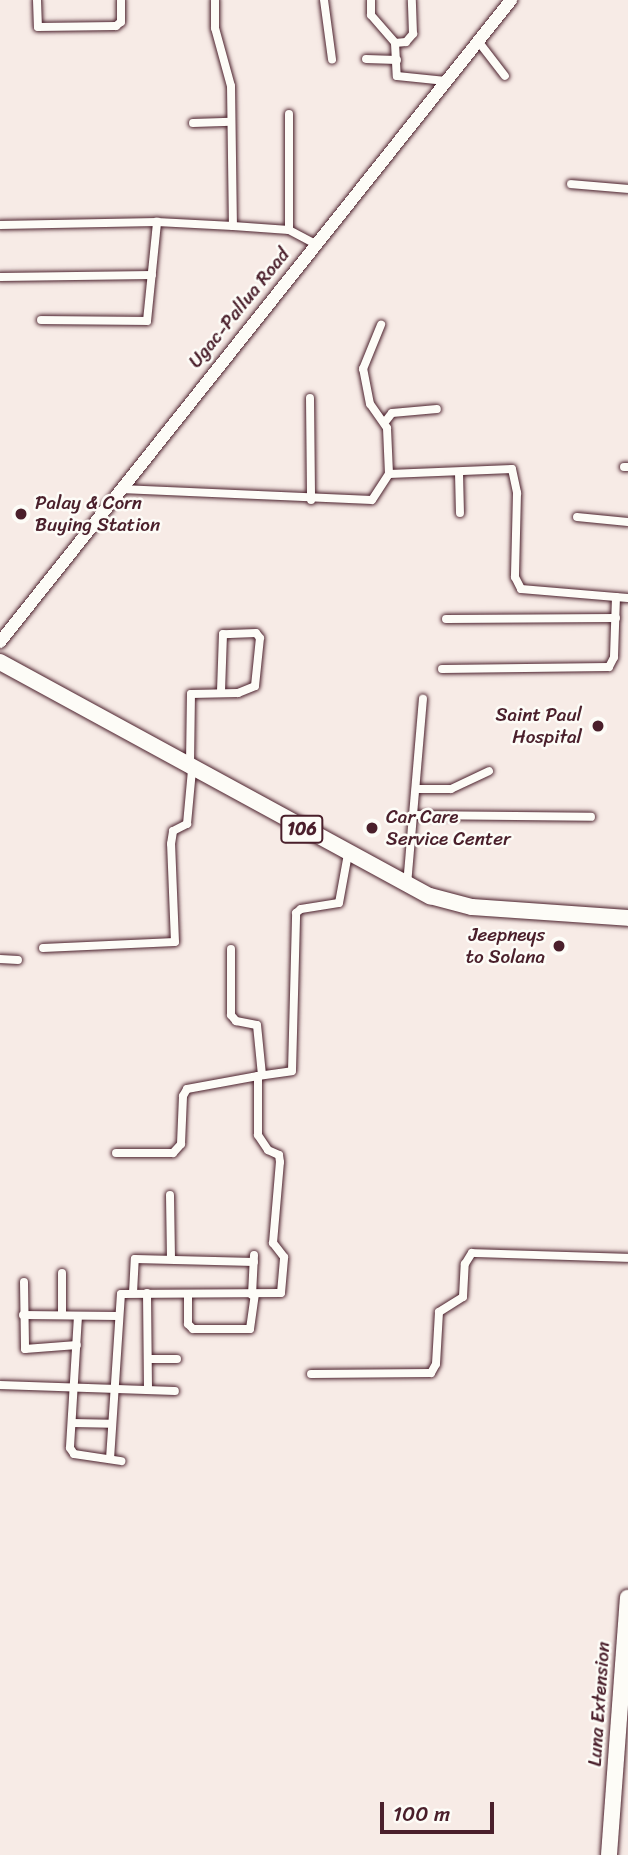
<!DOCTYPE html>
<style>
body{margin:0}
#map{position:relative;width:628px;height:1855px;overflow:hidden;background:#f7ebe6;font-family:Sriracha,sans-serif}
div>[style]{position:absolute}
.roads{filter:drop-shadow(0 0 2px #4a1f2b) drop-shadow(0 0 2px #4a1f2b)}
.street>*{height:8px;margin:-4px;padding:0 4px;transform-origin:4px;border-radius:4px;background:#fdfcf7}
.secondary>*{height:12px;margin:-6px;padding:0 6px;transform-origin:6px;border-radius:6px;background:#fdfcf7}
.highway>*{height:16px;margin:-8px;padding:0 8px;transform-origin:8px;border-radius:8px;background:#fdfcf7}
.dots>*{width:19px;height:19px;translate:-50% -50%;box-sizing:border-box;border:4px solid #fdfcf7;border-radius:50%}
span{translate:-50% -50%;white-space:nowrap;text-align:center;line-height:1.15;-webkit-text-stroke:5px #fdfcf7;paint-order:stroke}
.shield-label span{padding:2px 5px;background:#fdfcf7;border:2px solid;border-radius:5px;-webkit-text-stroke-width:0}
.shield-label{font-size:18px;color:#4a1f2b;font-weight:700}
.street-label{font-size:19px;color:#4a1f2b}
.poi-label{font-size:19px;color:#4a1f2b}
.left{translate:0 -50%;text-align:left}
.right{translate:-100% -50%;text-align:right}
.scale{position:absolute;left:380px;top:1802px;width:114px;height:32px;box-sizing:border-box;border:4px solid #4a1f2b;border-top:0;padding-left:9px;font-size:21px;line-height:24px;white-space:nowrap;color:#4a1f2b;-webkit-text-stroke:5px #fdfcf7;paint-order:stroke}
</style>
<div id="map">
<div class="roads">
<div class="street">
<div style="left:37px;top:0;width:27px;rotate:88deg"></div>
<div style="left:38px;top:27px;width:78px;rotate:-0.7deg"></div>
<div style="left:116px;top:26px;width:6px;rotate:-39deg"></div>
<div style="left:121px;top:22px;width:22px;rotate:-90deg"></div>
<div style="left:215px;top:0;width:28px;rotate:90deg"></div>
<div style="left:215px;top:28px;width:60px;rotate:74.6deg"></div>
<div style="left:231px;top:86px;width:140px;rotate:89.2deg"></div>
<div style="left:324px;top:0;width:60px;rotate:82.3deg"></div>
<div style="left:371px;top:0;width:15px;rotate:90deg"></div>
<div style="left:371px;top:15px;width:37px;rotate:49deg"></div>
<div style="left:395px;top:43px;width:33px;rotate:87deg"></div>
<div style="left:397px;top:76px;width:49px;rotate:5.8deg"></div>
<div style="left:478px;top:41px;width:44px;rotate:52.4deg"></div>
<div style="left:395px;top:43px;width:11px;rotate:-5deg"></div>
<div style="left:406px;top:42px;width:11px;rotate:-49deg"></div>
<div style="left:413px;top:34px;width:34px;rotate:-92deg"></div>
<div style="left:366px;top:59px;width:31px;rotate:2deg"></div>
<div style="left:289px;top:114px;width:116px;rotate:90deg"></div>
<div style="left:193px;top:123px;width:38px;rotate:-2deg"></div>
<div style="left:571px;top:184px;width:57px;rotate:5deg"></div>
<div style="left:0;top:225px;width:157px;rotate:-1.1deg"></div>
<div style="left:157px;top:222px;width:76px;rotate:3deg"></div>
<div style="left:233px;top:226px;width:56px;rotate:4.1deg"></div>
<div style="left:289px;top:230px;width:30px;rotate:28deg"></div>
<div style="left:0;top:277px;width:152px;rotate:-0.8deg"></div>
<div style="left:41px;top:320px;width:106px;rotate:0.5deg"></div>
<div style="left:147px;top:321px;width:100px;rotate:-84.2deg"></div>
<div style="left:310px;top:398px;width:102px;rotate:89.4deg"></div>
<div style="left:385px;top:422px;width:11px;rotate:-52deg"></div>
<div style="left:392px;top:413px;width:45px;rotate:-5.1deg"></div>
<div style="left:624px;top:467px;width:4px"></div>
<div style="left:459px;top:473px;width:40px;rotate:88.6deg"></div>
<div style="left:389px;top:474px;width:123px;rotate:-2.3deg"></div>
<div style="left:512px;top:469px;width:25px;rotate:78deg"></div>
<div style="left:517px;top:493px;width:84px;rotate:91.4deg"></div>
<div style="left:515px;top:577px;width:13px;rotate:63deg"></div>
<div style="left:521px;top:589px;width:107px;rotate:4.8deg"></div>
<div style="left:121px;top:489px;width:251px;rotate:2.5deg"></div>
<div style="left:372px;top:500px;width:31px;rotate:-57deg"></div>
<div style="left:389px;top:474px;width:46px;rotate:-92.5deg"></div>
<div style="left:387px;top:428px;width:29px;rotate:-125deg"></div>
<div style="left:370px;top:404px;width:36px;rotate:-101deg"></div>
<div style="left:363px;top:369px;width:48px;rotate:-67.8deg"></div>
<div style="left:577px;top:517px;width:51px;rotate:5.6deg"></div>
<div style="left:446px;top:619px;width:170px;rotate:-0.3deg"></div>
<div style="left:442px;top:669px;width:167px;rotate:-0.7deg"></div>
<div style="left:609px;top:667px;width:11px;rotate:-63deg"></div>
<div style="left:614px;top:657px;width:60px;rotate:-88.1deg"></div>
<div style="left:190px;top:764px;width:70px;rotate:-89.2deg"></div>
<div style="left:191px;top:694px;width:47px;rotate:-1.2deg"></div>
<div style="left:238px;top:693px;width:18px;rotate:-22deg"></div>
<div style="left:255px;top:686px;width:48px;rotate:-84.1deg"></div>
<div style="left:260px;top:638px;width:6px;rotate:-129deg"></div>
<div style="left:256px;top:633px;width:33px;rotate:178deg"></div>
<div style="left:223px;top:634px;width:58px;rotate:92deg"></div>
<div style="left:416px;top:789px;width:35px"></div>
<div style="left:451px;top:789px;width:42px;rotate:-25.3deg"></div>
<div style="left:413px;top:815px;width:178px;rotate:0.6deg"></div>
<div style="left:407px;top:885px;width:187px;rotate:-85.1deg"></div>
<div style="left:43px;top:948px;width:132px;rotate:-2.6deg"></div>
<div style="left:175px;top:942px;width:98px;rotate:-92.3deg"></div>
<div style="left:171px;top:844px;width:13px;rotate:-81deg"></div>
<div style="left:173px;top:831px;width:16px;rotate:-27deg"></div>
<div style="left:187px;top:824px;width:54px;rotate:-84.7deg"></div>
<div style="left:231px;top:949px;width:66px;rotate:90deg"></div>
<div style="left:231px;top:1015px;width:8px;rotate:50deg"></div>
<div style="left:236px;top:1021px;width:21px;rotate:11deg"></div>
<div style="left:257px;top:1025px;width:50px;rotate:84.3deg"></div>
<div style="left:0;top:959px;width:18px;rotate:3deg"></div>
<div style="left:116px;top:1153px;width:57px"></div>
<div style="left:173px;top:1153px;width:12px;rotate:-48deg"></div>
<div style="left:181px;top:1144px;width:48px;rotate:-87.6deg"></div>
<div style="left:183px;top:1096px;width:8px;rotate:-60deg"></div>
<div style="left:187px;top:1089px;width:72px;rotate:-10.4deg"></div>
<div style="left:170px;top:1195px;width:64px;rotate:89.1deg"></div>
<div style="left:62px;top:1273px;width:42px;rotate:90deg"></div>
<div style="left:24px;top:1282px;width:67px;rotate:89.1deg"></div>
<div style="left:25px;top:1349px;width:52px;rotate:-4.4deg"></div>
<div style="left:133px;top:1293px;width:34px;rotate:-87deg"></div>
<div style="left:135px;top:1259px;width:119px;rotate:1.4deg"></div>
<div style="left:147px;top:1293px;width:97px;rotate:89.4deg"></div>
<div style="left:188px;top:1294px;width:30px;rotate:90deg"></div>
<div style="left:188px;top:1324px;width:7px;rotate:45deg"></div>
<div style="left:193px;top:1329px;width:57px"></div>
<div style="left:250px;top:1329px;width:34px;rotate:-82deg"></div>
<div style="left:252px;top:1295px;width:40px;rotate:-87.1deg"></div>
<div style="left:23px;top:1315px;width:95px;rotate:0.6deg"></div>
<div style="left:78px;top:1316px;width:132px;rotate:93.5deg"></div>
<div style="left:70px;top:1448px;width:7px;rotate:56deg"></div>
<div style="left:74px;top:1454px;width:48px;rotate:8.5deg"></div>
<div style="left:148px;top:1359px;width:29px"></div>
<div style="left:311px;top:1374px;width:120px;rotate:-0.5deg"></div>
<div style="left:431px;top:1373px;width:10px;rotate:-61deg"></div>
<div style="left:436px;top:1364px;width:52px;rotate:-86.7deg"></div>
<div style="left:439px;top:1312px;width:28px;rotate:-32deg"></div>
<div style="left:463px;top:1297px;width:33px;rotate:-87deg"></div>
<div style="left:465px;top:1264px;width:13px;rotate:-58deg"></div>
<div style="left:472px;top:1253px;width:156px;rotate:1.8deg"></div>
<div style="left:0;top:1385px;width:175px;rotate:2deg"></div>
<div style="left:72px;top:1423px;width:39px;rotate:1deg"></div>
<div style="left:110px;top:1459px;width:165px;rotate:-86.2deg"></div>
<div style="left:121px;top:1294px;width:160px;rotate:-0.4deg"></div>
<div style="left:281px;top:1293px;width:36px;rotate:-85deg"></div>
<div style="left:284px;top:1257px;width:18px;rotate:-128deg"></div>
<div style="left:273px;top:1243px;width:81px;rotate:-85.1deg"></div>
<div style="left:280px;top:1162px;width:7px;rotate:-98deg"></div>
<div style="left:279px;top:1155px;width:12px;rotate:-156deg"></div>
<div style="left:268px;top:1150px;width:18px;rotate:-124deg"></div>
<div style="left:258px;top:1135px;width:59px;rotate:-90deg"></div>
<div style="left:258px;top:1076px;width:34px;rotate:-8deg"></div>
<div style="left:292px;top:1071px;width:158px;rotate:-88.5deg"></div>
<div style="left:296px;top:913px;width:6px;rotate:-39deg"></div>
<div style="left:301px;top:909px;width:38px;rotate:-9deg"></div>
<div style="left:339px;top:903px;width:50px;rotate:-79.6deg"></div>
</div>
<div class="secondary">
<div style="left:0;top:642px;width:821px;rotate:-51.48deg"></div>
</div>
<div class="highway">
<div style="left:0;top:662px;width:490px;rotate:28.6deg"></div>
<div style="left:430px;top:896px;width:43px;rotate:14.7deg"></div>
<div style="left:472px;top:907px;width:156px;rotate:4deg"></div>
<div style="left:609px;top:1855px;width:258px;rotate:-85.8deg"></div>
</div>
</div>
<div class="dots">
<div style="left:21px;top:514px;background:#4a1f2b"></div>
<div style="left:598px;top:726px;background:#4a1f2b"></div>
<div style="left:372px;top:828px;background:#4a1f2b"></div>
<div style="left:559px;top:946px;background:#4a1f2b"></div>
</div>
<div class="shield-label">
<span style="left:302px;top:829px">106</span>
</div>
<div class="street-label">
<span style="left:239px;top:308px;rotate:-51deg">Ugac-Pallua Road</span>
<span style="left:599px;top:1704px;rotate:-86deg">Luna Extension</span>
</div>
<div class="poi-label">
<span class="left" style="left:35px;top:514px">Palay &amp; Corn<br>Buying Station</span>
<span class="right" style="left:582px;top:726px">Saint Paul<br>Hospital</span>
<span class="left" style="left:386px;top:828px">Car Care<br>Service Center</span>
<span class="right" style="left:545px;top:946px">Jeepneys<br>to Solana</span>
</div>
<div class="scale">100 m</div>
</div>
